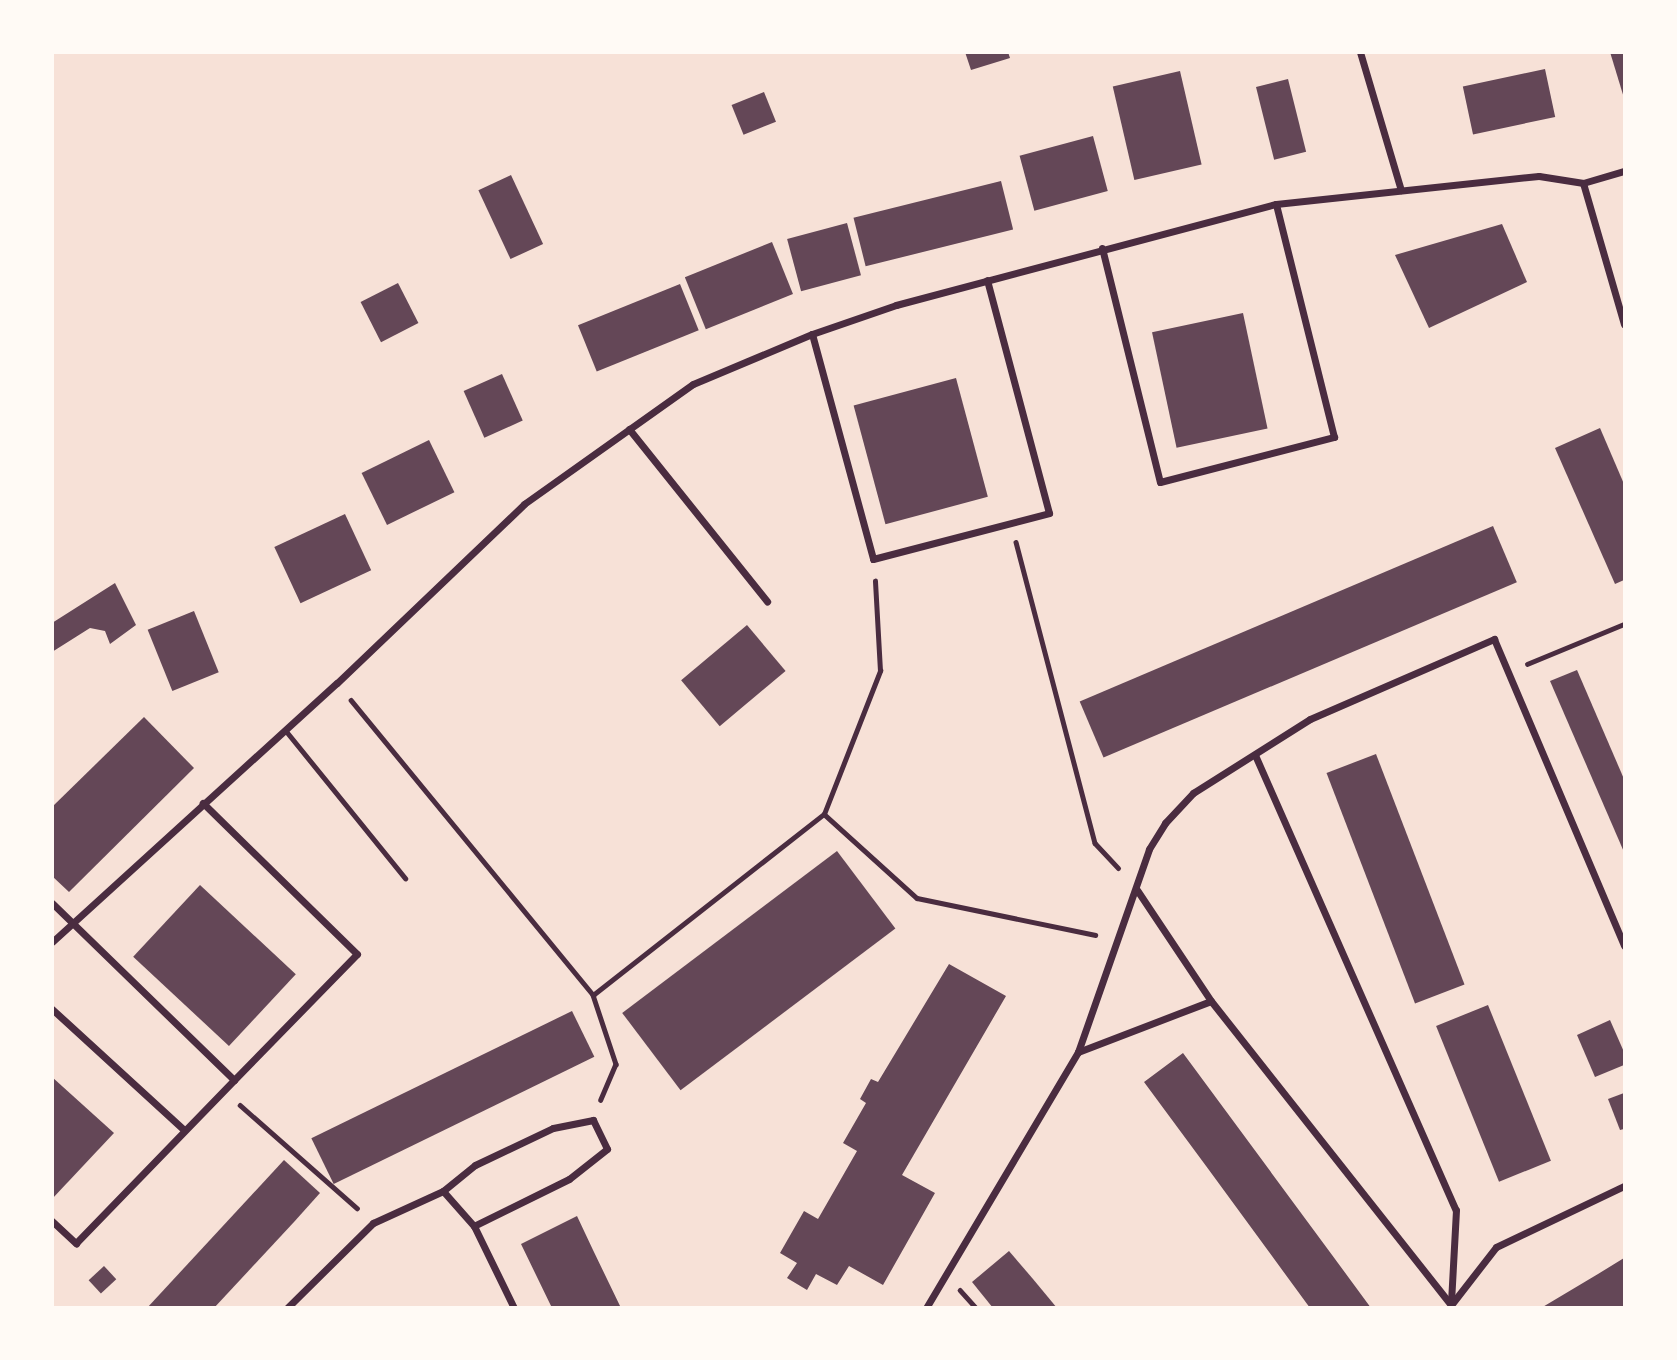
<!DOCTYPE html>
<style>
body{margin:0}
#map{position:relative;width:1677px;height:1360px;overflow:hidden;background:#f7e1d7;font-family:Ubuntu,sans-serif}
div>[style]{position:absolute}
.building>*{inset:0;background:#644757;transform-origin:0 0}
.path>*{height:4.5px;margin:-2.25px;padding:0 2.25px;transform-origin:2.25px;border-radius:2.25px;background:#4a2c40}
.service>*{height:5px;margin:-2.5px;padding:0 2.5px;transform-origin:2.5px;border-radius:2.5px;background:#4a2c40}
.minor>*{height:7px;margin:-3.5px;padding:0 3.5px;transform-origin:3.5px;border-radius:3.5px;background:#4a2c40}
span{translate:-50% -50%;white-space:nowrap;text-align:center;line-height:1.15;-webkit-text-stroke:7px #fffaf5;paint-order:stroke}
.frame{position:absolute;inset:0;border:54px solid #fffaf5;pointer-events:none}
</style>
<div id="map">
<div class="building">
<div style="clip-path:polygon(965px 52px,1008px 52px,1010px 58px,971px 70px)"></div>
<div style="clip-path:polygon(1610px 52px,1624px 52px,1624px 98px)"></div>
<div style="left:1545px;top:69px;width:49px;height:84px;rotate:78deg"></div>
<div style="left:1180px;top:71px;width:96px;height:69px;rotate:77deg"></div>
<div style="left:1288px;top:79px;width:75px;height:33px;rotate:76deg"></div>
<div style="left:764px;top:92px;width:32px;height:35px;rotate:68deg"></div>
<div style="left:1093px;top:136px;width:57px;height:76px;rotate:75deg"></div>
<div style="left:511px;top:175px;width:76px;height:36px;rotate:65deg"></div>
<div style="left:1001px;top:181px;width:50px;height:152px;rotate:76deg"></div>
<div style="left:847px;top:223px;width:54px;height:62px;rotate:75deg"></div>
<div style="clip-path:polygon(1502px 224px,1527px 282px,1429px 328px,1395px 255px)"></div>
<div style="left:772px;top:242px;width:56px;height:94px;rotate:68deg"></div>
<div style="left:398px;top:283px;width:45px;height:42px;rotate:63deg"></div>
<div style="left:680px;top:284px;width:50px;height:110px;rotate:68deg"></div>
<div style="left:1243px;top:313px;width:118px;height:93px;rotate:78deg"></div>
<div style="left:502px;top:374px;width:51px;height:42px;rotate:66deg"></div>
<div style="left:956px;top:378px;width:123px;height:106px;rotate:75deg"></div>
<div style="clip-path:polygon(1600px 428px,1624px 484px,1624px 580px,1615px 584px,1555px 448px)"></div>
<div style="left:429px;top:440px;width:58px;height:75px;rotate:64deg"></div>
<div style="left:345px;top:514px;width:62px;height:78px;rotate:65deg"></div>
<div style="left:1493px;top:526px;width:61px;height:449px;rotate:67deg"></div>
<div style="clip-path:polygon(115px 583px,136px 625px,110px 644px,105px 631px,90px 628px,52px 652px,52px 623px)"></div>
<div style="left:194px;top:611px;width:66px;height:50px;rotate:68deg"></div>
<div style="left:747px;top:625px;width:60px;height:86px;rotate:50deg"></div>
<div style="clip-path:polygon(1577px 670px,1624px 779px,1624px 852px,1550px 681px)"></div>
<div style="clip-path:polygon(144px 717px,194px 768px,69px 892px,52px 876px,52px 807px)"></div>
<div style="left:1376px;top:754px;width:247px;height:53px;rotate:69deg"></div>
<div style="left:837px;top:851px;width:97px;height:269px;rotate:53deg"></div>
<div style="left:200px;top:885px;width:131px;height:98px;rotate:43deg"></div>
<div style="clip-path:polygon(949px 964px,1006px 996px,902px 1175px,935px 1193px,883px 1285px,849px 1266px,837px 1285px,816px 1274px,807px 1290px,787px 1278px,797px 1263px,780px 1253px,804px 1211px,818px 1219px,857px 1151px,843px 1143px,866px 1103px,860px 1099px,871px 1079px,878px 1082px)"></div>
<div style="left:1488px;top:1005px;width:168px;height:56px;rotate:68deg"></div>
<div style="left:572px;top:1011px;width:51px;height:290px;rotate:64deg"></div>
<div style="clip-path:polygon(1610px 1020px,1624px 1052px,1624px 1065px,1595px 1077px,1577px 1035px)"></div>
<div style="clip-path:polygon(1183px 1053px,1335px 1259px,1371px 1308px,1310px 1308px,1209px 1170px,1144px 1082px)"></div>
<div style="clip-path:polygon(52px 1077px,114px 1133px,52px 1199px)"></div>
<div style="clip-path:polygon(1624px 1093px,1624px 1129px,1620px 1130px,1608px 1099px)"></div>
<div style="clip-path:polygon(284px 1160px,320px 1193px,294px 1222px,214px 1308px,147px 1308px)"></div>
<div style="clip-path:polygon(577px 1216px,593px 1250px,621px 1308px,552px 1308px,521px 1244px)"></div>
<div style="clip-path:polygon(1009px 1251px,1033px 1279px,1057px 1308px,993px 1308px,972px 1282px)"></div>
<div style="clip-path:polygon(1624px 1258px,1624px 1308px,1541px 1308px,1598px 1274px)"></div>
<div style="left:104px;top:1266px;width:18px;height:21px;rotate:47deg"></div>
</div>
<div class="path">
<div style="left:1016px;top:542px;width:311px;rotate:75.3deg"></div>
<div style="left:1095px;top:843px;width:34px;rotate:47deg"></div>
<div style="left:1527px;top:664px;width:105px;rotate:-22.4deg"></div>
<div style="left:351px;top:700px;width:382px;rotate:50.6deg"></div>
<div style="left:593px;top:995px;width:293px;rotate:-38.1deg"></div>
<div style="left:824px;top:814px;width:154px;rotate:-68.6deg"></div>
<div style="left:880px;top:671px;width:90px;rotate:-93.2deg"></div>
<div style="left:824px;top:814px;width:125px;rotate:42.1deg"></div>
<div style="left:917px;top:898px;width:182px;rotate:11.7deg"></div>
<div style="left:593px;top:995px;width:73px;rotate:71.6deg"></div>
<div style="left:616px;top:1064px;width:39px;rotate:113deg"></div>
<div style="left:240px;top:1105px;width:156px;rotate:41.4deg"></div>
<div style="left:960px;top:1290px;width:24px;rotate:48deg"></div>
</div>
<div class="service">
<div style="left:285px;top:730px;width:191px;rotate:51deg"></div>
</div>
<div class="minor">
<div style="left:1360px;top:52px;width:144px;rotate:73.5deg"></div>
<div style="left:1583px;top:183px;width:147px;rotate:73.8deg"></div>
<div style="left:1102px;top:248px;width:241px;rotate:76.1deg"></div>
<div style="left:1160px;top:482px;width:180px;rotate:-14.5deg"></div>
<div style="left:1334px;top:437px;width:240px;rotate:-104deg"></div>
<div style="left:812px;top:334px;width:233px;rotate:74.8deg"></div>
<div style="left:873px;top:559px;width:182px;rotate:-14.6deg"></div>
<div style="left:1049px;top:513px;width:241px;rotate:-104.9deg"></div>
<div style="left:629px;top:429px;width:221px;rotate:51.3deg"></div>
<div style="left:1255px;top:755px;width:497px;rotate:66.2deg"></div>
<div style="left:1456px;top:1210px;width:93px;rotate:93.1deg"></div>
<div style="left:1137px;top:890px;width:133px;rotate:56.3deg"></div>
<div style="left:1211px;top:1001px;width:387px;rotate:51.7deg"></div>
<div style="left:1451px;top:1305px;width:73px;rotate:-52.2deg"></div>
<div style="left:1496px;top:1247px;width:142px;rotate:-25.5deg"></div>
<div style="left:52px;top:903px;width:254px;rotate:44.2deg"></div>
<div style="left:234px;top:1080px;width:176px;rotate:-45.7deg"></div>
<div style="left:357px;top:954px;width:216px;rotate:-135.6deg"></div>
<div style="left:52px;top:942px;width:385px;rotate:-42.3deg"></div>
<div style="left:337px;top:683px;width:259px;rotate:-43.7deg"></div>
<div style="left:524px;top:504px;width:207px;rotate:-35.4deg"></div>
<div style="left:693px;top:384px;width:129px;rotate:-22.8deg"></div>
<div style="left:812px;top:334px;width:89px;rotate:-19deg"></div>
<div style="left:896px;top:305px;width:393px;rotate:-14.9deg"></div>
<div style="left:1276px;top:204px;width:264px;rotate:-6.1deg"></div>
<div style="left:1539px;top:176px;width:45px;rotate:9deg"></div>
<div style="left:1583px;top:183px;width:43px;rotate:-16.3deg"></div>
<div style="left:52px;top:1009px;width:179px;rotate:42.5deg"></div>
<div style="left:1078px;top:1052px;width:142px;rotate:-21deg"></div>
<div style="left:443px;top:1191px;width:41px;rotate:-39.1deg"></div>
<div style="left:475px;top:1165px;width:86px;rotate:-25.4deg"></div>
<div style="left:553px;top:1128px;width:41px;rotate:-11.3deg"></div>
<div style="left:593px;top:1120px;width:32px;rotate:64deg"></div>
<div style="left:607px;top:1149px;width:48px;rotate:141.7deg"></div>
<div style="left:569px;top:1179px;width:106px;rotate:153.7deg"></div>
<div style="left:52px;top:1221px;width:33px;rotate:43deg"></div>
<div style="left:76px;top:1243px;width:227px;rotate:-45.9deg"></div>
<div style="left:287px;top:1308px;width:121px;rotate:-44.7deg"></div>
<div style="left:373px;top:1223px;width:77px;rotate:-24.6deg"></div>
<div style="left:443px;top:1191px;width:47px;rotate:48.5deg"></div>
<div style="left:474px;top:1226px;width:91px;rotate:64deg"></div>
<div style="left:926px;top:1308px;width:298px;rotate:-59.3deg"></div>
<div style="left:1078px;top:1052px;width:215px;rotate:-70.7deg"></div>
<div style="left:1149px;top:849px;width:31px;rotate:-58deg"></div>
<div style="left:1165px;top:823px;width:41px;rotate:-47deg"></div>
<div style="left:1193px;top:793px;width:138px;rotate:-32.3deg"></div>
<div style="left:1310px;top:719px;width:201px;rotate:-23.5deg"></div>
<div style="left:1494px;top:639px;width:333px;rotate:67deg"></div>
</div>
<div class="frame"></div>
</div>
